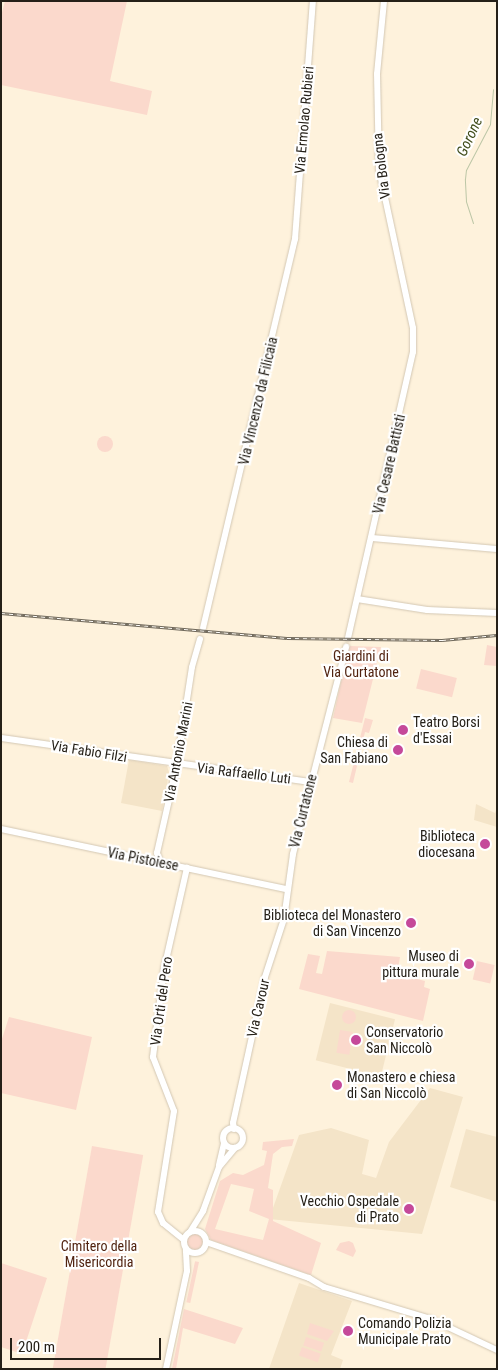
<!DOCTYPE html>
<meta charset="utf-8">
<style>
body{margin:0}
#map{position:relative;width:498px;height:1370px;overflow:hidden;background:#fef2dc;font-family:"Roboto Condensed",sans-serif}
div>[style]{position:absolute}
.built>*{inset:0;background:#f4e4c8;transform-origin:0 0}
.green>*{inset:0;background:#fbd9cc;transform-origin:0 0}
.round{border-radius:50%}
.stream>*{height:1px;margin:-0.5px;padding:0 0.5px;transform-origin:0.5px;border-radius:0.5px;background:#bcc6a6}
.roads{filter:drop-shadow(0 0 1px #d3c7b3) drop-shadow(0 0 1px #d3c7b3)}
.tertiary>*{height:6px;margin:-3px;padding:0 3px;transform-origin:3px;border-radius:3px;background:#fff}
.tertiary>.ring{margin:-3px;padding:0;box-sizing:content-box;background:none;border:6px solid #fff;border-radius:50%}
.rail>*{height:3px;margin-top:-1.5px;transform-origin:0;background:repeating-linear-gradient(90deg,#fff 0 4px,#6f685b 0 8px);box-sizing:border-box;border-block:1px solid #6f685b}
.dots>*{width:14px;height:14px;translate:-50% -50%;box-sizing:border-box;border:2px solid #fff;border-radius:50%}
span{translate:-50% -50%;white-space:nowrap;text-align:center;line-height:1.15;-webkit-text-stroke:4.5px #fff;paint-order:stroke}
.street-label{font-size:14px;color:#252018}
.park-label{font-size:14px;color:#512310}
.poi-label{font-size:14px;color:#252018}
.left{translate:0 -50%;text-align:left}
.right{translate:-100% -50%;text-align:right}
.water-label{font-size:15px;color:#414d1b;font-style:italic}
.frame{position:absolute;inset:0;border:2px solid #252018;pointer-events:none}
.scale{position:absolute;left:10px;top:1338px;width:151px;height:22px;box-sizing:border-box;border:2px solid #252018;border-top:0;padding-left:6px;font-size:15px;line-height:18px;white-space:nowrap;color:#252018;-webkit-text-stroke:4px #fff;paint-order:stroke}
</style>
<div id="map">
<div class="built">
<div style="clip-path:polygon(129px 760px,167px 766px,169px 772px,162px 811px,121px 803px)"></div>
<div style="clip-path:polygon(476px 804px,495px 813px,497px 808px,497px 827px,474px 820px)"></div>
<div style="left:330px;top:1003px;width:67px;height:59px;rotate:14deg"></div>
<div style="clip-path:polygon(430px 1088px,463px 1097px,422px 1234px,269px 1219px,299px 1135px,331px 1128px,369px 1140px,362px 1174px,376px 1178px,389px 1142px)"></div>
<div style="clip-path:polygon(466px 1129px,497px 1137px,497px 1202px,450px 1187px)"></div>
<div style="clip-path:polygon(299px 1283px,352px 1301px,331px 1355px,343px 1360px,340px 1369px,269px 1369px)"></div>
</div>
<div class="green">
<div style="clip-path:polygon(5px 1px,127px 1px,110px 81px,152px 91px,147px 115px,1px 85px,1px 16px)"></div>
<div class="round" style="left:97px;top:436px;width:16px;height:16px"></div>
<div style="clip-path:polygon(487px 645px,497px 647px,497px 666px,484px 665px)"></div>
<div style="clip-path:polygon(349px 646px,381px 647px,362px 723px,333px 718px)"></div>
<div style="left:421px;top:669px;width:37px;height:20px;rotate:14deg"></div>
<div style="clip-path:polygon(365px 718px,373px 720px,369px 733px,365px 732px,353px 783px,349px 782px)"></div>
<div style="clip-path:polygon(327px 951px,400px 957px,397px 974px,425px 981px,424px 987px,430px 989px,423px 1021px,299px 989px,308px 954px,320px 956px,316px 973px,322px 974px)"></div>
<div style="left:477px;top:961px;width:18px;height:19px;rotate:13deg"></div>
<div class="round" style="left:342px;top:1010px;width:14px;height:14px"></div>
<div style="clip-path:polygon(9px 1017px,92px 1037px,76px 1110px,1px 1093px,1px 1042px)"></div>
<div style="left:340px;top:1030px;width:13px;height:23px;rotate:9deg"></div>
<div style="clip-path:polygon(evenodd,294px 1139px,292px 1146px,282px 1147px,273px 1154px,268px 1188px,273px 1190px,273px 1221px,321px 1243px,311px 1275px,211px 1240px,205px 1229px,220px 1181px,233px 1173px,243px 1175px,264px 1165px,267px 1151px,262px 1150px,263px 1142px,294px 1139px,231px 1184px,254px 1189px,249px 1211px,269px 1219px,263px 1240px,215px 1229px,231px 1184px)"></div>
<div style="left:92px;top:1146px;width:52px;height:226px;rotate:10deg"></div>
<div class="round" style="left:187px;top:1234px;width:16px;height:16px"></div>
<div style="clip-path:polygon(349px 1241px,353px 1243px,356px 1251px,353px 1257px,336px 1250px,340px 1243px)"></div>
<div style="left:199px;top:1262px;width:42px;height:4px;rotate:102deg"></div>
<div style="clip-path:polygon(1px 1263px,47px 1278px,22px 1354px,1px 1347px)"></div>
<div style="clip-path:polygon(184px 1309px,243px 1328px,235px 1344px,183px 1328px,176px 1369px,172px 1369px)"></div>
<div style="clip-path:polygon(310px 1323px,334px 1331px,327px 1341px,307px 1334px)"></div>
<div style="left:306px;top:1337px;width:19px;height:9px;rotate:18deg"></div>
<div style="left:302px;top:1347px;width:20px;height:9px;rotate:20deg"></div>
</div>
<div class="stream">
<div style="left:473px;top:223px;width:23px;rotate:-108deg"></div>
<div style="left:466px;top:201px;width:22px;rotate:-93deg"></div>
<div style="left:465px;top:179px;width:9px;rotate:-84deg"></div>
<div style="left:466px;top:170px;width:52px;rotate:-62.4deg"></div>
<div style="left:490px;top:124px;width:35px;rotate:-85deg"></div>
</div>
<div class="roads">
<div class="tertiary">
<div style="left:372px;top:538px;width:125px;rotate:5deg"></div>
<div style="left:357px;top:599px;width:71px;rotate:8.9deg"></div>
<div style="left:427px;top:610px;width:70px;rotate:2.5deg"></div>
<div style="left:203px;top:628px;width:400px;rotate:-76.7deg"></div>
<div style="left:295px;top:239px;width:239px;rotate:-85.7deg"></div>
<div style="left:348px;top:638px;width:293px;rotate:-77.2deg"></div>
<div style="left:413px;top:352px;width:24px;rotate:-90deg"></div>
<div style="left:413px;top:328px;width:163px;rotate:-102.1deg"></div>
<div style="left:379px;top:169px;width:95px;rotate:-91.2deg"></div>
<div style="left:377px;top:74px;width:73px;rotate:-84.5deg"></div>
<div style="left:1px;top:738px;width:313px;rotate:8.1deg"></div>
<div style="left:1px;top:829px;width:291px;rotate:11.9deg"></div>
<div style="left:161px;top:863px;width:11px;rotate:-112deg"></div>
<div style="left:157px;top:853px;width:91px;rotate:-77.3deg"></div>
<div style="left:177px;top:764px;width:98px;rotate:-81.2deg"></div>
<div style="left:192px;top:667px;width:29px;rotate:-74deg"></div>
<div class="ring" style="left:223px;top:1128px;width:14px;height:14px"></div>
<div style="left:234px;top:1129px;width:6px;rotate:-99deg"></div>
<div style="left:233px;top:1123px;width:149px;rotate:-77.6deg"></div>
<div style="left:265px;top:977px;width:61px;rotate:-71.9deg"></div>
<div style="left:284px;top:919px;width:66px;rotate:-82.1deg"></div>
<div style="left:293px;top:854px;width:214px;rotate:-75.6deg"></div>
<div style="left:219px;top:1165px;width:23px;rotate:-77deg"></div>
<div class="ring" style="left:184px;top:1231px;width:16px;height:16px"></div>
<div style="left:190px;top:1232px;width:25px;rotate:-58deg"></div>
<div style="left:203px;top:1211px;width:47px;rotate:-70deg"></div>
<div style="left:219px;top:1167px;width:25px;rotate:-50deg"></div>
<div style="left:184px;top:1240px;width:27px;rotate:-141deg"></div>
<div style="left:163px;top:1223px;width:12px;rotate:-114deg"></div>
<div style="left:158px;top:1212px;width:102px;rotate:-81deg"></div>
<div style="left:174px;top:1111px;width:58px;rotate:-111.3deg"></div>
<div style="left:153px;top:1057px;width:89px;rotate:-82.9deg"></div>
<div style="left:164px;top:969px;width:104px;rotate:-77.2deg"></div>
<div style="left:206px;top:1242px;width:109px;rotate:19.3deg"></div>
<div style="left:309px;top:1278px;width:17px;rotate:31deg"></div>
<div style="left:324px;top:1287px;width:112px;rotate:16.7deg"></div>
<div style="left:431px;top:1319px;width:73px;rotate:25.2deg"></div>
<div style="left:166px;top:1369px;width:100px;rotate:-77.9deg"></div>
<div style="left:187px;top:1271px;width:22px;rotate:-93deg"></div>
</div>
</div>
<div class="rail">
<div style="left:1px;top:613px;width:287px;rotate:5deg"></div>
<div style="left:287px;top:638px;width:155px;rotate:0.7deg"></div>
<div style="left:442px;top:640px;width:55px;rotate:-5.2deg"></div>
</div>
<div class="dots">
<div style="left:403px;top:730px;background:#c5499a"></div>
<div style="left:398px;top:750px;background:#c5499a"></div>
<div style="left:485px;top:844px;background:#c5499a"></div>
<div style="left:411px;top:923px;background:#c5499a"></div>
<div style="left:469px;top:964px;background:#c5499a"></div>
<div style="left:356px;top:1040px;background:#c5499a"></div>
<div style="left:337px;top:1085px;background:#c5499a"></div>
<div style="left:409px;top:1209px;background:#c5499a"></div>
<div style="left:348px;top:1331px;background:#c5499a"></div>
</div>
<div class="street-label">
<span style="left:304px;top:120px;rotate:-85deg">Via Ermolao Rubieri</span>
<span style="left:381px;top:166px;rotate:-97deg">Via Bologna</span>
<span style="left:258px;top:401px;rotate:-77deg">Via Vincenzo da Filicaia</span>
<span style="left:389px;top:464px;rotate:-77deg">Via Cesare Battisti</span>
<span style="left:89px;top:751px;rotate:9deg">Via Fabio Filzi</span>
<span style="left:178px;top:752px;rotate:-79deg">Via Antonio Marini</span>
<span style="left:244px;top:773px;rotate:7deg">Via Raffaello Luti</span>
<span style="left:303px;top:811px;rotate:-76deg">Via Curtatone</span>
<span style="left:143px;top:859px;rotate:11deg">Via Pistoiese</span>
<span style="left:161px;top:1001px;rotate:-82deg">Via Orti del Pero</span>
<span style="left:258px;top:1008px;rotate:-77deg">Via Cavour</span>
</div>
<div class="park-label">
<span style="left:361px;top:664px">Giardini di<br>Via Curtatone</span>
<span style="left:99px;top:1254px">Cimitero della<br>Misericordia</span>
</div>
<div class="poi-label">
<span class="left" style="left:413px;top:730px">Teatro Borsi<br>d'Essai</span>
<span class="right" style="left:388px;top:750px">Chiesa di<br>San Fabiano</span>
<span class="right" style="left:475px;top:844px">Biblioteca<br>diocesana</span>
<span class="right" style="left:401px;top:923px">Biblioteca del Monastero<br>di San Vincenzo</span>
<span class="right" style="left:459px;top:964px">Museo di<br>pittura murale</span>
<span class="left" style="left:366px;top:1040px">Conservatorio<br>San Niccolò</span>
<span class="left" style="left:347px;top:1085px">Monastero e chiesa<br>di San Niccolò</span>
<span class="right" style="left:399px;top:1209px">Vecchio Ospedale<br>di Prato</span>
<span class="left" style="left:358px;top:1331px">Comando Polizia<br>Municipale Prato</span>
</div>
<div class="water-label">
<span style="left:470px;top:137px;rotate:-65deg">Gorone</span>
</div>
<div class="frame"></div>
<div class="scale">200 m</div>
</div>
